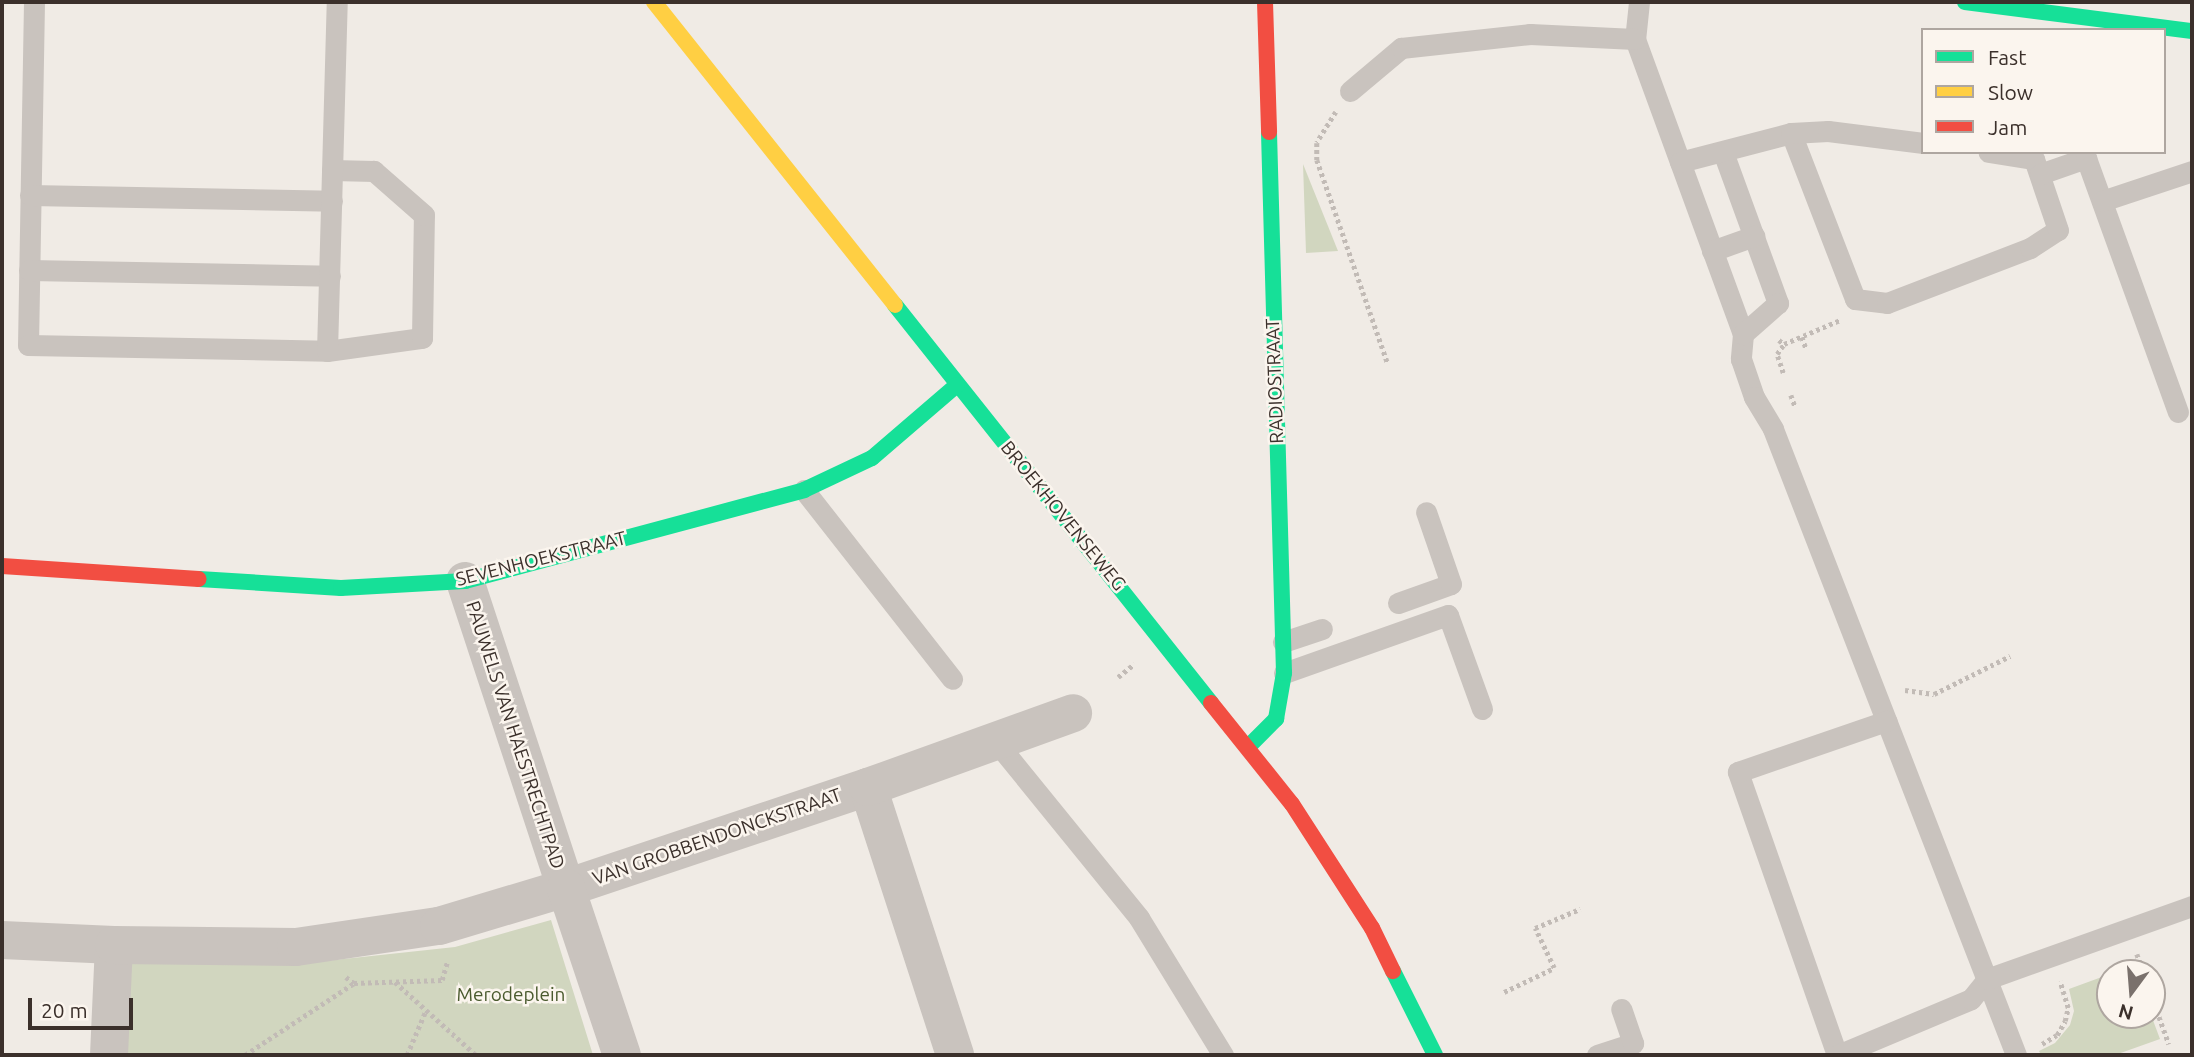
<!DOCTYPE html>
<style>
body{margin:0}
#map{position:relative;width:2194px;height:1057px;overflow:hidden;background:#f0ebe5;font-family:Ubuntu,sans-serif}
div>[style]{position:absolute}
.green>*{inset:0;background:#d1d6bf}
.path>*{height:4.5px;margin-top:-2.25px;transform-origin:0;background:repeating-linear-gradient(90deg,#c2bbb6 0 3.5px,transparent 0 7px)}
.lane>*{height:21px;margin:-10.5px;padding:0 10.5px;transform-origin:10.5px;border-radius:10.5px;background:#c9c3be}
.street>*{height:38px;margin:-19px;padding:0 19px;transform-origin:19px;border-radius:19px;background:#c9c3be}
.fast>*{height:16px;margin:-8px;padding:0 8px;transform-origin:8px;border-radius:8px;background:#16e098}
.slow>*{height:16px;margin:-8px;padding:0 8px;transform-origin:8px;border-radius:8px;background:#ffcf43}
.jam>*{height:16px;margin:-8px;padding:0 8px;transform-origin:8px;border-radius:8px;background:#f24e42}
span{translate:-50% -50%;white-space:nowrap;text-align:center;line-height:1.15;-webkit-text-stroke:5px #fbf5ee;paint-order:stroke}
.street-label{font-size:19px;color:#3b302b}
.park-label{font-size:19px;color:#4a5a2e}
.frame{position:absolute;inset:0;border:4px solid #3b302b;pointer-events:none}
.legend{position:absolute;left:1921px;top:28px;width:245px;height:126px;box-sizing:border-box;background:#fbf5ee;border:2px solid #aea6a0;margin:0;padding:9px 12px;list-style:none;font-size:21px;color:#3b302b}
.legend li{display:flex;align-items:center;gap:14px;height:35px}
.legend b{width:35px;border:2px solid #aea6a0}
.north{position:absolute;left:2096px;top:959px;width:70px;height:70px;box-sizing:border-box;background:#fbf5ee;border:2px solid #aea6a0;border-radius:50%;rotate:196deg;font-size:19px;font-weight:700;line-height:28px;text-align:center;color:#3b302b}
.north::after{content:'';display:block;margin:auto;width:24px;height:32px;background:#7a716c;clip-path:polygon(50% 0,100% 100%,50% 72%,0 100%)}
.scale{position:absolute;left:28px;top:998px;width:105px;height:32px;box-sizing:border-box;border:4px solid #3b302b;border-top:0;padding-left:9px;font-size:21px;line-height:24px;white-space:nowrap;color:#3b302b;-webkit-text-stroke:5px #fbf5ee;paint-order:stroke}
</style>
<div id="map">
<div class="green">
<div style="clip-path:polygon(1303px 164px,1338px 251px,1306px 253px)"></div>
<div style="clip-path:polygon(551px 920px,593px 1055px,114px 1055px,120px 959px,297px 964px,455px 947px)"></div>
<div style="clip-path:polygon(2110px 974px,2110px 1015px,2151px 1015px,2160px 1039px,2115px 1055px,2041px 1055px,2039px 1051px,2055px 1043px,2070px 1025px,2074px 1011px,2069px 989px)"></div>
</div>
<div class="path">
<div style="left:1336px;top:112px;width:36px;rotate:122deg"></div>
<div style="left:1317px;top:143px;width:17px;rotate:90deg"></div>
<div style="left:1317px;top:160px;width:216px;rotate:70.8deg"></div>
<div style="left:1802px;top:337px;width:12px;rotate:70deg"></div>
<div style="left:1779px;top:340px;width:6px;rotate:39deg"></div>
<div style="left:1784px;top:344px;width:61px;rotate:-23.2deg"></div>
<div style="left:1783px;top:373px;width:20px;rotate:-108deg"></div>
<div style="left:1777px;top:354px;width:12px;rotate:-55deg"></div>
<div style="left:1791px;top:395px;width:12px;rotate:70deg"></div>
<div style="left:1118px;top:677px;width:21px;rotate:-39deg"></div>
<div style="left:1905px;top:690px;width:29px;rotate:8deg"></div>
<div style="left:1934px;top:694px;width:85px;rotate:-26.6deg"></div>
<div style="left:2137px;top:954px;width:20px;rotate:70deg"></div>
<div style="left:346px;top:977px;width:10px;rotate:37deg"></div>
<div style="left:354px;top:983px;width:88px;rotate:-2deg"></div>
<div style="left:442px;top:980px;width:19px;rotate:-74deg"></div>
<div style="left:395px;top:982px;width:109px;rotate:42deg"></div>
<div style="left:1504px;top:992px;width:55px;rotate:-25.6deg"></div>
<div style="left:1554px;top:968px;width:44px;rotate:-115.4deg"></div>
<div style="left:1535px;top:928px;width:49px;rotate:-22.9deg"></div>
<div style="left:2152px;top:997px;width:50px;rotate:70.1deg"></div>
<div style="left:2042px;top:1044px;width:17px;rotate:-31deg"></div>
<div style="left:2057px;top:1035px;width:16px;rotate:-60deg"></div>
<div style="left:2065px;top:1021px;width:13px;rotate:-77deg"></div>
<div style="left:2068px;top:1008px;width:28px;rotate:-107deg"></div>
<div style="left:245px;top:1055px;width:131px;rotate:-33.4deg"></div>
<div style="left:407px;top:1055px;width:49px;rotate:-67.1deg"></div>
</div>
<div class="lane">
<div style="left:34px;top:2px;width:343px;rotate:91deg"></div>
<div style="left:28px;top:345px;width:299px;rotate:1.1deg"></div>
<div style="left:327px;top:351px;width:96px;rotate:-7.8deg"></div>
<div style="left:422px;top:338px;width:123px;rotate:-89.1deg"></div>
<div style="left:424px;top:215px;width:67px;rotate:-138.7deg"></div>
<div style="left:374px;top:171px;width:42px;rotate:-178.6deg"></div>
<div style="left:1639px;top:2px;width:37px;rotate:96deg"></div>
<div style="left:1635px;top:39px;width:314px;rotate:69.9deg"></div>
<div style="left:1743px;top:334px;width:25px;rotate:95deg"></div>
<div style="left:1741px;top:359px;width:40px;rotate:71.1deg"></div>
<div style="left:1754px;top:397px;width:37px;rotate:59deg"></div>
<div style="left:1773px;top:429px;width:672px;rotate:68.78deg"></div>
<div style="left:1350px;top:91px;width:67px;rotate:-40.1deg"></div>
<div style="left:1401px;top:48px;width:130px;rotate:-6.2deg"></div>
<div style="left:1530px;top:34px;width:105px;rotate:2.7deg"></div>
<div style="left:1791px;top:133px;width:178px;rotate:68.9deg"></div>
<div style="left:1855px;top:299px;width:32px;rotate:7deg"></div>
<div style="left:1887px;top:303px;width:153px;rotate:-21deg"></div>
<div style="left:2030px;top:248px;width:33px;rotate:-33deg"></div>
<div style="left:2058px;top:230px;width:75px;rotate:-108.7deg"></div>
<div style="left:2034px;top:159px;width:46px;rotate:-171.2deg"></div>
<div style="left:1723px;top:152px;width:161px;rotate:70deg"></div>
<div style="left:1778px;top:303px;width:47px;rotate:138.5deg"></div>
<div style="left:1680px;top:162px;width:115px;rotate:-14.6deg"></div>
<div style="left:1791px;top:133px;width:37px;rotate:-3deg"></div>
<div style="left:1828px;top:131px;width:96px;rotate:7.2deg"></div>
<div style="left:2040px;top:174px;width:49px;rotate:-19.2deg"></div>
<div style="left:2086px;top:158px;width:270px;rotate:70.1deg"></div>
<div style="left:30px;top:195px;width:302px;rotate:1.1deg"></div>
<div style="left:2102px;top:201px;width:95px;rotate:-18.4deg"></div>
<div style="left:1712px;top:251px;width:45px;rotate:-19.7deg"></div>
<div style="left:29px;top:270px;width:301px;rotate:1.1deg"></div>
<div style="left:327px;top:351px;width:349px;rotate:-88.4deg"></div>
<div style="left:804px;top:490px;width:240px;rotate:51.9deg"></div>
<div style="left:1398px;top:603px;width:56px;rotate:-19.7deg"></div>
<div style="left:1451px;top:584px;width:76px;rotate:-109.1deg"></div>
<div style="left:1283px;top:642px;width:41px;rotate:-18.4deg"></div>
<div style="left:1284px;top:673px;width:174px;rotate:-19.5deg"></div>
<div style="left:1448px;top:615px;width:100px;rotate:70.1deg"></div>
<div style="left:997px;top:743px;width:225px;rotate:50.9deg"></div>
<div style="left:1139px;top:918px;width:161px;rotate:58.5deg"></div>
<div style="left:1597px;top:1055px;width:38px;rotate:-18deg"></div>
<div style="left:1633px;top:1043px;width:36px;rotate:-109deg"></div>
<div style="left:1837px;top:1055px;width:300px;rotate:-109.3deg"></div>
<div style="left:1738px;top:772px;width:157px;rotate:-19deg"></div>
<div style="left:1838px;top:1055px;width:144px;rotate:-22.8deg"></div>
<div style="left:1971px;top:999px;width:26px;rotate:-51deg"></div>
<div style="left:1987px;top:979px;width:218px;rotate:-19.6deg"></div>
</div>
<div class="street">
<div style="left:465px;top:581px;width:323px;rotate:71.8deg"></div>
<div style="left:566px;top:888px;width:318px;rotate:-18.5deg"></div>
<div style="left:868px;top:787px;width:282px;rotate:72deg"></div>
<div style="left:868px;top:787px;width:218px;rotate:-19.8deg"></div>
<div style="left:2px;top:940px;width:112px;rotate:2.6deg"></div>
<div style="left:109px;top:1055px;width:110px;rotate:-87.4deg"></div>
<div style="left:114px;top:945px;width:182px;rotate:0.6deg"></div>
<div style="left:296px;top:947px;width:145px;rotate:-8.4deg"></div>
<div style="left:439px;top:926px;width:133px;rotate:-16.7deg"></div>
<div style="left:566px;top:888px;width:176px;rotate:71.5deg"></div>
</div>
<div class="fast">
<div style="left:1965px;top:2px;width:229px;rotate:7.3deg"></div>
<div style="left:895px;top:305px;width:508px;rotate:51.55deg"></div>
<div style="left:199px;top:579px;width:142px;rotate:3.6deg"></div>
<div style="left:341px;top:588px;width:124px;rotate:-3.2deg"></div>
<div style="left:465px;top:581px;width:351px;rotate:-15deg"></div>
<div style="left:804px;top:490px;width:75px;rotate:-25.2deg"></div>
<div style="left:872px;top:458px;width:112px;rotate:-40.7deg"></div>
<div style="left:1248px;top:747px;width:40px;rotate:-45deg"></div>
<div style="left:1276px;top:719px;width:47px;rotate:-80.1deg"></div>
<div style="left:1284px;top:673px;width:541px;rotate:-91.59deg"></div>
<div style="left:1393px;top:971px;width:94px;rotate:63.4deg"></div>
</div>
<div class="slow">
<div style="left:654px;top:2px;width:387px;rotate:51.5deg"></div>
</div>
<div class="jam">
<div style="left:1265px;top:2px;width:130px;rotate:88.2deg"></div>
<div style="left:2px;top:566px;width:197px;rotate:3.8deg"></div>
<div style="left:1211px;top:703px;width:129px;rotate:51.3deg"></div>
<div style="left:1292px;top:804px;width:148px;rotate:57.2deg"></div>
<div style="left:1372px;top:928px;width:48px;rotate:64deg"></div>
</div>
<div class="street-label">
<span style="left:1275px;top:381px;rotate:-92deg">RADIOSTRAAT</span>
<span style="left:1063px;top:516px;rotate:51deg">BROEKHOVENSEWEG</span>
<span style="left:541px;top:559px;rotate:-14deg">SEVENHOEKSTRAAT</span>
<span style="left:515px;top:735px;rotate:72deg">PAUWELS VAN HAESTRECHTPAD</span>
<span style="left:717px;top:837px;rotate:-19deg">VAN GROBBENDONCKSTRAAT</span>
</div>
<div class="park-label">
<span style="left:511px;top:995px">Merodeplein</span>
</div>
<div class="frame"></div>
<ul class="legend">
<li><b style="height:9px;background:#16e098"></b>Fast</li>
<li><b style="height:9px;background:#ffcf43"></b>Slow</li>
<li><b style="height:9px;background:#f24e42"></b>Jam</li>
</ul>
<div class="north">N</div>
<div class="scale">20 m</div>
</div>
